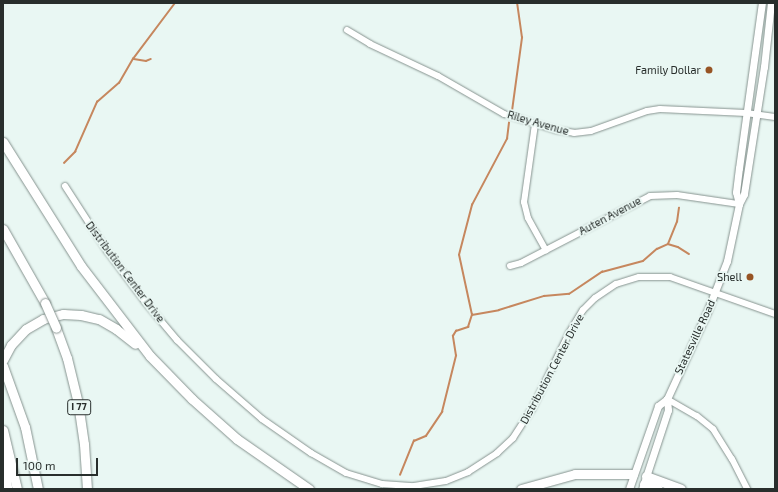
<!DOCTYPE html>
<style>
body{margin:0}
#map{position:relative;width:778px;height:492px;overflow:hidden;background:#e9f7f3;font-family:"Exo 2",sans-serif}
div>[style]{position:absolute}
.stream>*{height:1.5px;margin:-0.75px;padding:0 0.75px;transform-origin:0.75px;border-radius:0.75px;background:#c6875e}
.roads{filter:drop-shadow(0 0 1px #86938f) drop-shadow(0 0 1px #86938f)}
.minor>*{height:6px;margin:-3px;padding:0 3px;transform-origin:3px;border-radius:3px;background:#fff}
.major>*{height:7px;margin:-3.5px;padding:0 3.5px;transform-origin:3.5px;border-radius:3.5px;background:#fff}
.highway>*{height:9px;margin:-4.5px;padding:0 4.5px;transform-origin:4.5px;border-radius:4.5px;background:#fff}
.bridges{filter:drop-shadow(0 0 1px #86938f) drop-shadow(0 0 1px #86938f)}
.highway-bridge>*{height:9px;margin:-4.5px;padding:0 4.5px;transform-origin:4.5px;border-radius:4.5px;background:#fff}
.dots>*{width:11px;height:11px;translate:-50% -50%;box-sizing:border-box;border:2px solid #e9f7f3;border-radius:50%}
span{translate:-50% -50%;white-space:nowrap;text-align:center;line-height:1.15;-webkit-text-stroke:3.5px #e9f7f3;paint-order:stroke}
.shield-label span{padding:1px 3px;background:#e9f7f3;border:1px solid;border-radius:3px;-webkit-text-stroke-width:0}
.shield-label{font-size:10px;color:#282e2c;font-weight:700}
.poi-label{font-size:11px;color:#282e2c}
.right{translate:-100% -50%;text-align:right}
.street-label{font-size:11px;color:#282e2c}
.frame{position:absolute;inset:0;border:4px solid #282e2c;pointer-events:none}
.scale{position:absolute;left:16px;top:458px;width:82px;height:18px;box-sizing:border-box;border:2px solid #282e2c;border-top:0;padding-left:5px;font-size:12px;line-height:14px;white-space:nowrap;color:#282e2c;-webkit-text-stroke:3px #e9f7f3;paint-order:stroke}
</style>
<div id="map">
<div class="stream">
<div style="left:134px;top:59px;width:12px;rotate:9deg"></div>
<div style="left:146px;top:61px;width:5px;rotate:-22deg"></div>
<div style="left:512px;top:111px;width:74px;rotate:-82.2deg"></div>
<div style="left:522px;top:38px;width:35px;rotate:-98deg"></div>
<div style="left:64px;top:163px;width:16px;rotate:-45deg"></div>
<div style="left:75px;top:152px;width:55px;rotate:-66.3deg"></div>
<div style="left:97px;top:102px;width:29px;rotate:-41deg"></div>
<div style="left:119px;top:83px;width:28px;rotate:-60deg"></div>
<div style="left:133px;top:59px;width:70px;rotate:-53.1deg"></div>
<div style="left:668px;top:244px;width:10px;rotate:17deg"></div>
<div style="left:678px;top:247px;width:13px;rotate:32deg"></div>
<div style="left:472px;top:315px;width:27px;rotate:-10deg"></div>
<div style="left:499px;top:310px;width:47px;rotate:-17.3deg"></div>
<div style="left:544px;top:296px;width:25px;rotate:-5deg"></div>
<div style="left:569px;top:294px;width:40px;rotate:-34deg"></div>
<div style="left:602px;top:272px;width:42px;rotate:-15deg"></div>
<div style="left:643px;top:261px;width:18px;rotate:-41deg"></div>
<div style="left:657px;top:249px;width:12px;rotate:-24deg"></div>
<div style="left:668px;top:244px;width:24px;rotate:-68deg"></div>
<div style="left:677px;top:222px;width:14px;rotate:-82deg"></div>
<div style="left:400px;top:475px;width:37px;rotate:-68deg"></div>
<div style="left:414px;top:441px;width:13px;rotate:-23deg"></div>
<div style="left:426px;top:436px;width:29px;rotate:-56deg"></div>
<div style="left:442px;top:412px;width:58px;rotate:-76deg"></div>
<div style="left:456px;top:356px;width:20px;rotate:-99deg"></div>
<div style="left:453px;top:336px;width:6px;rotate:-59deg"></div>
<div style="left:456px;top:331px;width:13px;rotate:-18deg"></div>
<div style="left:468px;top:327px;width:13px;rotate:-72deg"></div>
<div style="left:472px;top:315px;width:61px;rotate:-102.2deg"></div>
<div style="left:459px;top:255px;width:52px;rotate:-75.4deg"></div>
<div style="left:472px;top:205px;width:75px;rotate:-62.1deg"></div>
<div style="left:507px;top:139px;width:16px;rotate:-83deg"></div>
</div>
<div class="roads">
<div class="minor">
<div style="left:347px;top:30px;width:27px;rotate:31deg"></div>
<div style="left:370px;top:44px;width:75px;rotate:25.2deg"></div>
<div style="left:438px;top:76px;width:76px;rotate:29.9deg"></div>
<div style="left:504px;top:114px;width:54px;rotate:17.1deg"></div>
<div style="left:556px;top:130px;width:18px;rotate:9deg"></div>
<div style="left:574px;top:133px;width:17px;rotate:-7deg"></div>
<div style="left:591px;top:131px;width:59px;rotate:-19.7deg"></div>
<div style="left:647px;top:111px;width:13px;rotate:-9deg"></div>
<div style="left:660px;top:109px;width:86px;rotate:2.7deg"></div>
<div style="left:746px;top:113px;width:29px;rotate:8deg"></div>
<div style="left:535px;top:124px;width:79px;rotate:98deg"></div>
<div style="left:524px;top:202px;width:16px;rotate:76deg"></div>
<div style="left:528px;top:218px;width:37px;rotate:61deg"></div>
<div style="left:65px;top:186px;width:77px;rotate:57.1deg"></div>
<div style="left:107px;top:251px;width:64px;rotate:53.3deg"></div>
<div style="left:145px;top:302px;width:50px;rotate:49.9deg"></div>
<div style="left:177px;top:340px;width:55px;rotate:45deg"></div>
<div style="left:216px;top:379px;width:61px;rotate:41deg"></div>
<div style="left:262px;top:419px;width:60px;rotate:34.8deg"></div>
<div style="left:311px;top:453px;width:40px;rotate:29.7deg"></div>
<div style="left:346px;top:473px;width:38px;rotate:17deg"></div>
<div style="left:382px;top:484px;width:32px;rotate:4deg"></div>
<div style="left:414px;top:486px;width:32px;rotate:-9deg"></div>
<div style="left:446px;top:481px;width:24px;rotate:-22deg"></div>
<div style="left:468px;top:472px;width:35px;rotate:-33deg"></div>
<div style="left:497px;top:453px;width:22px;rotate:-43deg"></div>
<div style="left:513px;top:438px;width:35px;rotate:-57deg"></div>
<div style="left:532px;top:409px;width:85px;rotate:-64deg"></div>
<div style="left:569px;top:333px;width:27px;rotate:-59deg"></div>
<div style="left:583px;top:310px;width:17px;rotate:-45deg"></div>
<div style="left:595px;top:298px;width:25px;rotate:-34deg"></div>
<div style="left:616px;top:284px;width:24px;rotate:-17deg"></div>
<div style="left:639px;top:277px;width:31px"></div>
<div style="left:670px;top:277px;width:111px;rotate:19.4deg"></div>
<div style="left:510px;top:266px;width:11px;rotate:-15deg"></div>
<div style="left:521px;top:263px;width:145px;rotate:-27.4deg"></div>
<div style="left:650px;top:196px;width:27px;rotate:-2deg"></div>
<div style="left:677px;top:195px;width:63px;rotate:8.3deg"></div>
<div style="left:667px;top:399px;width:34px;rotate:30deg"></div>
<div style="left:697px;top:416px;width:21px;rotate:39deg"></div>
<div style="left:713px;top:429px;width:36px;rotate:58deg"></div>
<div style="left:732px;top:459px;width:34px;rotate:63deg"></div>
</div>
<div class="major">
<div style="left:739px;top:204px;width:12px;rotate:-104deg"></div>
<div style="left:736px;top:192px;width:24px;rotate:-83deg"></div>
<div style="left:739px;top:168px;width:167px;rotate:-82.1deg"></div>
<div style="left:629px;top:489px;width:88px;rotate:-70.7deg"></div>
<div style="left:658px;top:406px;width:11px;rotate:-38deg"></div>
<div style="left:667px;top:399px;width:96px;rotate:-65.3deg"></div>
<div style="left:707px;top:312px;width:55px;rotate:-68.6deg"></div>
<div style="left:727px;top:261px;width:58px;rotate:-78.1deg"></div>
<div style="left:739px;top:204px;width:11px;rotate:-63deg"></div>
<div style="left:744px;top:194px;width:129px;rotate:-81.1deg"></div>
<div style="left:764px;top:67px;width:64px;rotate:-83.8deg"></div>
<div style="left:642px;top:489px;width:83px;rotate:-71.8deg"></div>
<div style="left:668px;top:410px;width:11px;rotate:-95deg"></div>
</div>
<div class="highway">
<div style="left:3px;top:142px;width:146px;rotate:57.8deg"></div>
<div style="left:81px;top:266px;width:113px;rotate:52.5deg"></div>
<div style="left:150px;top:356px;width:60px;rotate:45.7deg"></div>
<div style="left:192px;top:399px;width:60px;rotate:41.6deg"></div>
<div style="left:237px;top:439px;width:88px;rotate:34.8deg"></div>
<div style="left:3px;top:229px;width:85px;rotate:60.4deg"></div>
<div style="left:56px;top:328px;width:32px;rotate:70deg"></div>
<div style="left:67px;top:358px;width:46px;rotate:76.3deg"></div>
<div style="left:78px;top:403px;width:41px;rotate:81.7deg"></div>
<div style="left:84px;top:444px;width:45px;rotate:86.2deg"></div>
<div style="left:3px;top:360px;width:17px;rotate:-62deg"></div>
<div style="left:11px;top:345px;width:22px;rotate:-47deg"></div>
<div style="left:26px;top:329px;width:20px;rotate:-30deg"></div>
<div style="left:43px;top:319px;width:21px;rotate:-14deg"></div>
<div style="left:63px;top:314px;width:18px;rotate:3deg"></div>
<div style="left:81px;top:315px;width:18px;rotate:13deg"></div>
<div style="left:99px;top:319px;width:20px;rotate:30deg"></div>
<div style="left:116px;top:329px;width:24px;rotate:38deg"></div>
<div style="left:3px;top:366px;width:65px;rotate:70.2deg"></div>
<div style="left:25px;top:427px;width:63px;rotate:78.2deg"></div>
<div style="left:3px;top:430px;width:61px;rotate:76.7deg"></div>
<div style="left:3px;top:454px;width:35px;rotate:83deg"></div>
<div style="left:646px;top:476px;width:37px;rotate:20deg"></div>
<div style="left:644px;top:484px;width:15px;rotate:20deg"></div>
<div style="left:521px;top:489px;width:56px;rotate:-15.5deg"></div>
<div style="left:575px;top:474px;width:58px"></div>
</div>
</div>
<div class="bridges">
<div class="highway-bridge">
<div style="left:45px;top:303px;width:27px;rotate:66deg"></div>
</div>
</div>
<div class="dots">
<div style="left:709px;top:70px;background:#975424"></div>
<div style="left:750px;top:277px;background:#975424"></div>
</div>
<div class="shield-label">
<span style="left:79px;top:407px">I 77</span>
</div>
<div class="poi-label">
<span class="right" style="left:701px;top:70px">Family Dollar</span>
<span class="right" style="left:742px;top:277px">Shell</span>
</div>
<div class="street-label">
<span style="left:538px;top:123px;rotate:16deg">Riley Avenue</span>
<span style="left:610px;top:216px;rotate:-28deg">Auten Avenue</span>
<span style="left:125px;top:272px;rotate:53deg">Distribution Center Drive</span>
<span style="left:695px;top:337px;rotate:-65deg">Statesville Road</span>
<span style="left:552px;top:369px;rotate:-62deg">Distribution Center Drive</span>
</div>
<div class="frame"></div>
<div class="scale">100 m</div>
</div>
